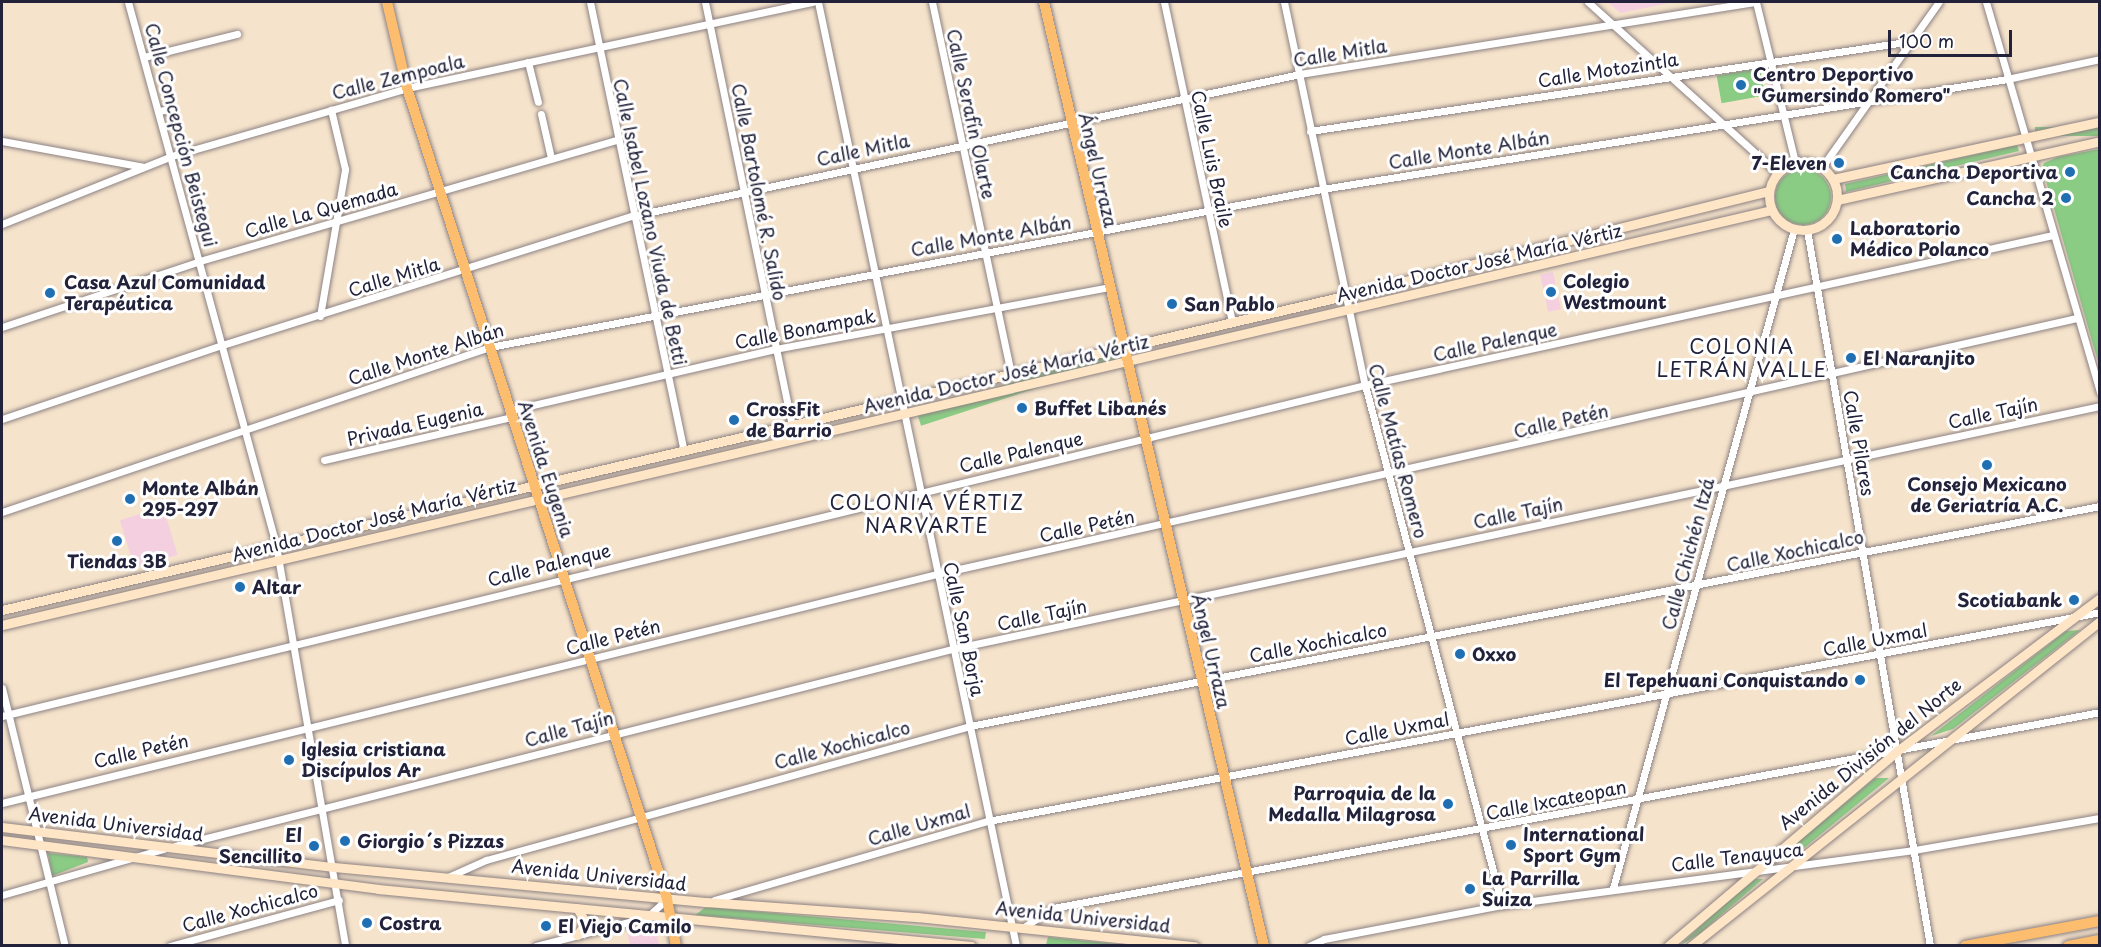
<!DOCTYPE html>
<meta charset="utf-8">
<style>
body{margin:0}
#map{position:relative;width:2101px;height:947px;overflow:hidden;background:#f6e3cb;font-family:"Playpen Sans",sans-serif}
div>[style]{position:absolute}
.built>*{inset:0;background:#f3cfdf;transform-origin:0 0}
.green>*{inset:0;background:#8bcc85;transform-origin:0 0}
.round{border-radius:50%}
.roads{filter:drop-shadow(0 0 2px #8c8283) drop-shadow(0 0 2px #8c8283)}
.street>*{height:7px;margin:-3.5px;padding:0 3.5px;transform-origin:3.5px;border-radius:3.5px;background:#fff}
.secondary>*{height:9px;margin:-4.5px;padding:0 4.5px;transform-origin:4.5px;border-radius:4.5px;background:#fee5c5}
.secondary>.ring{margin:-4.5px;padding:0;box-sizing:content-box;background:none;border:9px solid #fee5c5;border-radius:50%}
.primary>*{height:10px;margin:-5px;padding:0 5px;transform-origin:5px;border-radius:5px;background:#fcbd6f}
.dots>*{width:16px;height:16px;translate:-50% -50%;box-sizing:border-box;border:3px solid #fff;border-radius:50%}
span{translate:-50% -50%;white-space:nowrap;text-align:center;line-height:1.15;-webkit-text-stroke:6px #fff;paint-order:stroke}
.street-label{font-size:18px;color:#22223b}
.poi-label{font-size:18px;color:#22223b;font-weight:700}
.left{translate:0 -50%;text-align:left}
.right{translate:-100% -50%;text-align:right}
.neighbourhood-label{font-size:20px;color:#22223b;letter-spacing:1.5px}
.frame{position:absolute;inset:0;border:3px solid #22223b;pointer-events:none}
.scale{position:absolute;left:1888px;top:30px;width:124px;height:27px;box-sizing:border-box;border:3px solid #22223b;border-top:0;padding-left:8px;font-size:18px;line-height:21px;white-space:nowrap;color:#22223b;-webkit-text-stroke:4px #fff;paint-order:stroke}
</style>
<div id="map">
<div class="built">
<div style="clip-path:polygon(1608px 2px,1675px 2px,1620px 13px)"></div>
<div style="left:1553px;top:272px;width:38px;height:13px;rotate:78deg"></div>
<div style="left:163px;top:507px;width:50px;height:45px;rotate:73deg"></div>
<div style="clip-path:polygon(645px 928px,657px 933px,659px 945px,630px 945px,627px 931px)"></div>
</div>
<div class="green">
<div style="left:1760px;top:68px;width:28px;height:44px;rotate:80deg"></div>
<div style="left:2099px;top:127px;width:9px;height:64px;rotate:90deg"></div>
<div style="clip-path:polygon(2017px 145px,2019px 151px,1846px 192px,1845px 184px)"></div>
<div style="clip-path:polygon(2099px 149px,2100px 149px,2099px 365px,2042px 167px,2044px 163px,2058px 157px)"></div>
<div class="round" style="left:1775px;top:169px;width:56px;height:56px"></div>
<div style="left:1112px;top:350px;width:13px;height:205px;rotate:72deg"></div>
<div style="clip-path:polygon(2080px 630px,1953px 729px,1931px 736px,2066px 631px)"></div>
<div style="clip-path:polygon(1875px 778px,1889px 778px,1798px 853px,1785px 853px)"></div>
<div style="clip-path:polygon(48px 853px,87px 857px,88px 862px,52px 876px)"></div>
<div style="clip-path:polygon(1751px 879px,1763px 879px,1699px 934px,1679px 946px)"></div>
<div style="clip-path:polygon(706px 907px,986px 932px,985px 939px,695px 915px)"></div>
<div style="clip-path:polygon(1048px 937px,1125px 945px,1046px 945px)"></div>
</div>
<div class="roads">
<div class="street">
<div style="left:128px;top:2px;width:563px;rotate:74.75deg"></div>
<div style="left:276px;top:545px;width:407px;rotate:80.2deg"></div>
<div style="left:590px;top:2px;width:457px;rotate:78.2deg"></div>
<div style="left:705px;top:2px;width:431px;rotate:78.4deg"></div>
<div style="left:818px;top:2px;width:965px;rotate:78.15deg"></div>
<div style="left:932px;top:2px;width:379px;rotate:78deg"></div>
<div style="left:1164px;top:2px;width:327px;rotate:78deg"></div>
<div style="left:1284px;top:2px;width:391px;rotate:78.1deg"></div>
<div style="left:1365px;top:385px;width:538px;rotate:75.24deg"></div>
<div style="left:1588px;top:2px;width:255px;rotate:42.1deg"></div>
<div style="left:1756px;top:2px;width:165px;rotate:76.3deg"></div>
<div style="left:1986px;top:2px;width:407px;rotate:73.7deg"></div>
<div style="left:144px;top:57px;width:96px;rotate:-13.9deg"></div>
<div style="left:528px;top:62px;width:41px;rotate:76deg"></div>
<div style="left:159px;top:111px;width:10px;rotate:-11deg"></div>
<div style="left:541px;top:114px;width:45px;rotate:77.2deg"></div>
<div style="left:1310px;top:131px;width:609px;rotate:-8.5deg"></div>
<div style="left:2px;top:141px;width:143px;rotate:10.4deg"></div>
<div style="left:1822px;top:167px;width:202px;rotate:-54.7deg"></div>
<div style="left:2px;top:224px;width:183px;rotate:-21.8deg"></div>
<div style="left:172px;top:156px;width:245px;rotate:-16.1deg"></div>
<div style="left:407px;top:88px;width:415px;rotate:-12deg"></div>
<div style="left:1807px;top:230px;width:726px;rotate:80.25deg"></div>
<div style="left:320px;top:316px;width:149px;rotate:-80.3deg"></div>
<div style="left:345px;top:169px;width:61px;rotate:-103.3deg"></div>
<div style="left:2px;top:327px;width:209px;rotate:-18.4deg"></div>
<div style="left:200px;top:261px;width:434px;rotate:-16.2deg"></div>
<div style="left:511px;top:410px;width:271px;rotate:-13deg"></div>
<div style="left:775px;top:349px;width:339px;rotate:-10.5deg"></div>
<div style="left:2px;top:419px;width:232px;rotate:-18.6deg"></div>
<div style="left:222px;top:345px;width:430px;rotate:-17.5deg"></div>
<div style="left:632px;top:216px;width:683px;rotate:-12deg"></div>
<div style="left:1300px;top:74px;width:460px;rotate:-9deg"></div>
<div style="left:324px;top:460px;width:193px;rotate:-12.9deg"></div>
<div style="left:2px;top:512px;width:515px;rotate:-18.68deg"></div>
<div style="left:490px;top:347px;width:847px;rotate:-10.75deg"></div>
<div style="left:1322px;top:189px;width:694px;rotate:-9.12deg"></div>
<div style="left:2007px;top:79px;width:95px;rotate:-12.1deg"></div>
<div style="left:2px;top:688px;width:266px;rotate:76.3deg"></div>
<div style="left:2px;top:716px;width:1403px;rotate:-13.65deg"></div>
<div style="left:1365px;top:385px;width:704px;rotate:-12.3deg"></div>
<div style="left:2px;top:803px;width:963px;rotate:-13.76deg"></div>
<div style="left:937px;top:574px;width:1168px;rotate:-12.66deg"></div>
<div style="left:175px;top:846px;width:802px;rotate:-14.23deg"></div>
<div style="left:952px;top:649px;width:1173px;rotate:-11.95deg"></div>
<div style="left:448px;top:877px;width:42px;rotate:-24.1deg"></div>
<div style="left:486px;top:860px;width:502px;rotate:-15.48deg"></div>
<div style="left:970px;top:726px;width:1151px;rotate:-11.02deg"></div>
<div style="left:1613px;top:888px;width:683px;rotate:-74.64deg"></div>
<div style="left:2px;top:895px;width:168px;rotate:-15.9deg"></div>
<div style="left:714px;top:900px;width:285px;rotate:-16.1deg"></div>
<div style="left:988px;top:821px;width:1131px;rotate:-10.64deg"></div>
<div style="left:1024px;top:927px;width:35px;rotate:-33deg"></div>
<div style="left:1053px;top:908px;width:1065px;rotate:-10.6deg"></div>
<div style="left:170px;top:946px;width:175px;rotate:-15.2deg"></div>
<div style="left:536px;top:946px;width:115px;rotate:-14.6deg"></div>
<div style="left:647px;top:917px;width:27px;rotate:-42deg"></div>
<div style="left:1309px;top:946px;width:17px;rotate:-25deg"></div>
<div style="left:1324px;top:939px;width:181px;rotate:-10.8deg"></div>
<div style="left:1502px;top:905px;width:416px;rotate:-7.6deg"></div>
<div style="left:1914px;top:850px;width:189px;rotate:-9.8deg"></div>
</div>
<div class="secondary">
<div class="ring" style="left:1769px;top:162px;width:59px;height:59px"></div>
<div style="left:1833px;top:179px;width:273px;rotate:-12.1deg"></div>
<div style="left:1837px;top:200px;width:270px;rotate:-12.6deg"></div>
<div style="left:2px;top:610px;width:1378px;rotate:-13.17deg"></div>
<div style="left:1344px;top:296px;width:438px;rotate:-13.9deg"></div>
<div style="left:2px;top:625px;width:1818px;rotate:-13.2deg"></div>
<div style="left:2px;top:827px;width:334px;rotate:6.9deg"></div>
<div style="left:334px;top:867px;width:375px;rotate:5.4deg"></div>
<div style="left:707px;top:902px;width:211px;rotate:4.1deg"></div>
<div style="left:917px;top:917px;width:279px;rotate:6deg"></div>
<div style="left:2px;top:840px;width:379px;rotate:7.4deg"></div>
<div style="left:378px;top:889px;width:596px;rotate:5.49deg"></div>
<div style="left:577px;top:908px;width:17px;rotate:59deg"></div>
<div style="left:586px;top:923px;width:15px;rotate:127deg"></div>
<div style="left:1668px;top:946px;width:301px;rotate:-40.4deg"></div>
<div style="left:1897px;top:751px;width:254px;rotate:-37deg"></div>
<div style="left:1691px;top:946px;width:522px;rotate:-38.47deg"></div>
</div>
<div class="primary">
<div style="left:387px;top:2px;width:88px;rotate:76.9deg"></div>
<div style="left:407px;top:88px;width:852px;rotate:72.22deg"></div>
<div style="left:667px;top:899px;width:48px;rotate:79.2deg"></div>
<div style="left:1044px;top:2px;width:969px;rotate:76.88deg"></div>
<div style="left:1965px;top:946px;width:137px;rotate:-10.5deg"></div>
<div style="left:2068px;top:946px;width:33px;rotate:-11deg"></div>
</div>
</div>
<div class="dots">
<div style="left:1741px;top:85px;background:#1f6fb2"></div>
<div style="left:1839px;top:163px;background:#1f6fb2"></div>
<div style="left:2070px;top:172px;background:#1f6fb2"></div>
<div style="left:2066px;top:198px;background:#1f6fb2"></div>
<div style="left:1837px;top:239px;background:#1f6fb2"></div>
<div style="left:1551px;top:292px;background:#1f6fb2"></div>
<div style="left:50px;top:293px;background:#1f6fb2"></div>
<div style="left:1172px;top:304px;background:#1f6fb2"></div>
<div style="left:1851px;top:358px;background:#1f6fb2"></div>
<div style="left:1022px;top:408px;background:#1f6fb2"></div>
<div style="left:734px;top:420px;background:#1f6fb2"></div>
<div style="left:1987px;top:465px;background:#1f6fb2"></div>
<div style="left:130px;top:499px;background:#1f6fb2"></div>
<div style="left:117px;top:541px;background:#1f6fb2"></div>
<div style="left:240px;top:587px;background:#1f6fb2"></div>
<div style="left:2074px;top:600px;background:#1f6fb2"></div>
<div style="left:1460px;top:654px;background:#1f6fb2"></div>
<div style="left:1860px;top:680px;background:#1f6fb2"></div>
<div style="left:289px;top:760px;background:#1f6fb2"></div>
<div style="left:1448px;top:804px;background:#1f6fb2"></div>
<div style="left:345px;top:841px;background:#1f6fb2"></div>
<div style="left:1511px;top:845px;background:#1f6fb2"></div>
<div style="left:314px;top:846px;background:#1f6fb2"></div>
<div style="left:1470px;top:889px;background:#1f6fb2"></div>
<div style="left:367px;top:923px;background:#1f6fb2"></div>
<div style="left:546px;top:926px;background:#1f6fb2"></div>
</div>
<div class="street-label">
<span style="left:1340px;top:53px;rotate:-9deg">Calle Mitla</span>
<span style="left:1608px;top:70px;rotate:-9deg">Calle Motozintla</span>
<span style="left:398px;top:77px;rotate:-14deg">Calle Zempoala</span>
<span style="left:971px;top:114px;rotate:78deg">Calle Serafín Olarte</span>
<span style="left:181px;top:135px;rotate:75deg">Calle Concepción Beistegui</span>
<span style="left:863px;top:150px;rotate:-12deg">Calle Mitla</span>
<span style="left:1469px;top:150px;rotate:-9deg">Calle Monte Albán</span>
<span style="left:1212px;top:159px;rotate:78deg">Calle Luis Braile</span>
<span style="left:1098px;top:170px;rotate:77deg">Ángel Urraza</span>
<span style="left:759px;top:192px;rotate:79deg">Calle Bartolomé R. Salido</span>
<span style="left:321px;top:210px;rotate:-16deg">Calle La Quemada</span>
<span style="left:650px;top:222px;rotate:78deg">Calle Isabel Lozano Viuda de Betti</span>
<span style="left:991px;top:236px;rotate:-10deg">Calle Monte Albán</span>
<span style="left:1479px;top:263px;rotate:-13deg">Avenida Doctor José María Vértiz</span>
<span style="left:394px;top:277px;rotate:-17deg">Calle Mitla</span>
<span style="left:805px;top:329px;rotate:-11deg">Calle Bonampak</span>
<span style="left:1495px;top:342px;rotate:-12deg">Calle Palenque</span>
<span style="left:426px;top:354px;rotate:-18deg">Calle Monte Albán</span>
<span style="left:1006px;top:374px;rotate:-13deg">Avenida Doctor José María Vértiz</span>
<span style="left:1993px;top:413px;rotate:-12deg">Calle Tajín</span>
<span style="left:1561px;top:421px;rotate:-13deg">Calle Petén</span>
<span style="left:415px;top:424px;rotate:-13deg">Privada Eugenia</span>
<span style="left:1859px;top:443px;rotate:80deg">Calle Pilares</span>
<span style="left:1398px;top:451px;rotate:75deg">Calle Matías Romero</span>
<span style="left:1021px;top:452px;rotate:-13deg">Calle Palenque</span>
<span style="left:546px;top:469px;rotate:72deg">Avenida Eugenia</span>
<span style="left:1518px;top:513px;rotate:-12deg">Calle Tajín</span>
<span style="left:374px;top:520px;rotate:-14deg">Avenida Doctor José María Vértiz</span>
<span style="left:1087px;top:526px;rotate:-12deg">Calle Petén</span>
<span style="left:1795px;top:551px;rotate:-12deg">Calle Xochicalco</span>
<span style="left:1688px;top:554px;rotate:-75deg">Calle Chichén Itzá</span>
<span style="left:549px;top:565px;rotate:-14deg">Calle Palenque</span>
<span style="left:1042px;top:615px;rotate:-12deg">Calle Tajín</span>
<span style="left:964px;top:629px;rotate:78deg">Calle San Borja</span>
<span style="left:613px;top:637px;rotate:-14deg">Calle Petén</span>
<span style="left:1875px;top:640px;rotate:-11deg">Calle Uxmal</span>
<span style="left:1318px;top:643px;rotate:-11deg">Calle Xochicalco</span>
<span style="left:1211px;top:651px;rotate:77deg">Ángel Urraza</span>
<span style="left:569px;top:729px;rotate:-15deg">Calle Tajín</span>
<span style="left:1397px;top:729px;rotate:-11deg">Calle Uxmal</span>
<span style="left:842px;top:745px;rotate:-15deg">Calle Xochicalco</span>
<span style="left:141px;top:751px;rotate:-13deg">Calle Petén</span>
<span style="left:1870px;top:754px;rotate:-39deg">Avenida División del Norte</span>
<span style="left:1556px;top:800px;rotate:-11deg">Calle Ixcateopan</span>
<span style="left:116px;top:824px;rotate:7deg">Avenida Universidad</span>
<span style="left:919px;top:825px;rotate:-16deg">Calle Uxmal</span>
<span style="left:1737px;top:857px;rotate:-7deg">Calle Tenayuca</span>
<span style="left:599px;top:875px;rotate:6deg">Avenida Universidad</span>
<span style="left:250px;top:908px;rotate:-15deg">Calle Xochicalco</span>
<span style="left:1083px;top:917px;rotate:6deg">Avenida Universidad</span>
</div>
<div class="poi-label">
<span class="left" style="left:1753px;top:85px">Centro Deportivo<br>"Gumersindo Romero"</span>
<span class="right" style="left:1827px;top:163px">7-Eleven</span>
<span class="right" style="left:2058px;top:172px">Cancha Deportiva</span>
<span class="right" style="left:2054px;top:198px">Cancha 2</span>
<span class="left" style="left:1850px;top:239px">Laboratorio<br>Médico Polanco</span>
<span class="left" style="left:1563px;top:292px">Colegio<br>Westmount</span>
<span class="left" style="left:64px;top:293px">Casa Azul Comunidad<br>Terapéutica</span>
<span class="left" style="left:1184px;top:304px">San Pablo</span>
<span class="left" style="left:1863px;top:358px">El Naranjito</span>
<span class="left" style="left:1034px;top:408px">Buffet Libanés</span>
<span class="left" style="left:746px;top:420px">CrossFit<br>de Barrio</span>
<span style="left:1987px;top:495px">Consejo Mexicano<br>de Geriatría A.C.</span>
<span class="left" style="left:142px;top:499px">Monte Albán<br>295-297</span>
<span style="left:117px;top:561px">Tiendas 3B</span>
<span class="left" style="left:252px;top:587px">Altar</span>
<span class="right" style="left:2062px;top:600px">Scotiabank</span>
<span class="left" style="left:1472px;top:654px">Oxxo</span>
<span class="right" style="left:1848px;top:680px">El Tepehuani Conquistando</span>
<span class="left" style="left:301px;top:760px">Iglesia cristiana<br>Discípulos Ar</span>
<span class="right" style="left:1436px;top:804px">Parroquia de la<br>Medalla Milagrosa</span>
<span class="left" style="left:1523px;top:845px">International<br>Sport Gym</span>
<span class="right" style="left:302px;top:846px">El<br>Sencillito</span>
<span class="left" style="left:357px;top:841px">Giorgio´s Pizzas</span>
<span class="left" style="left:1482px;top:889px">La Parrilla<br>Suiza</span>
<span class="left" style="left:379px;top:923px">Costra</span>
<span class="left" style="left:558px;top:926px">El Viejo Camilo</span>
</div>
<div class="neighbourhood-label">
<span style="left:1742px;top:358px">COLONIA<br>LETRÁN VALLE</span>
<span style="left:927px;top:514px">COLONIA VÉRTIZ<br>NARVARTE</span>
</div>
<div class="frame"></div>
<div class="scale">100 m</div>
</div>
